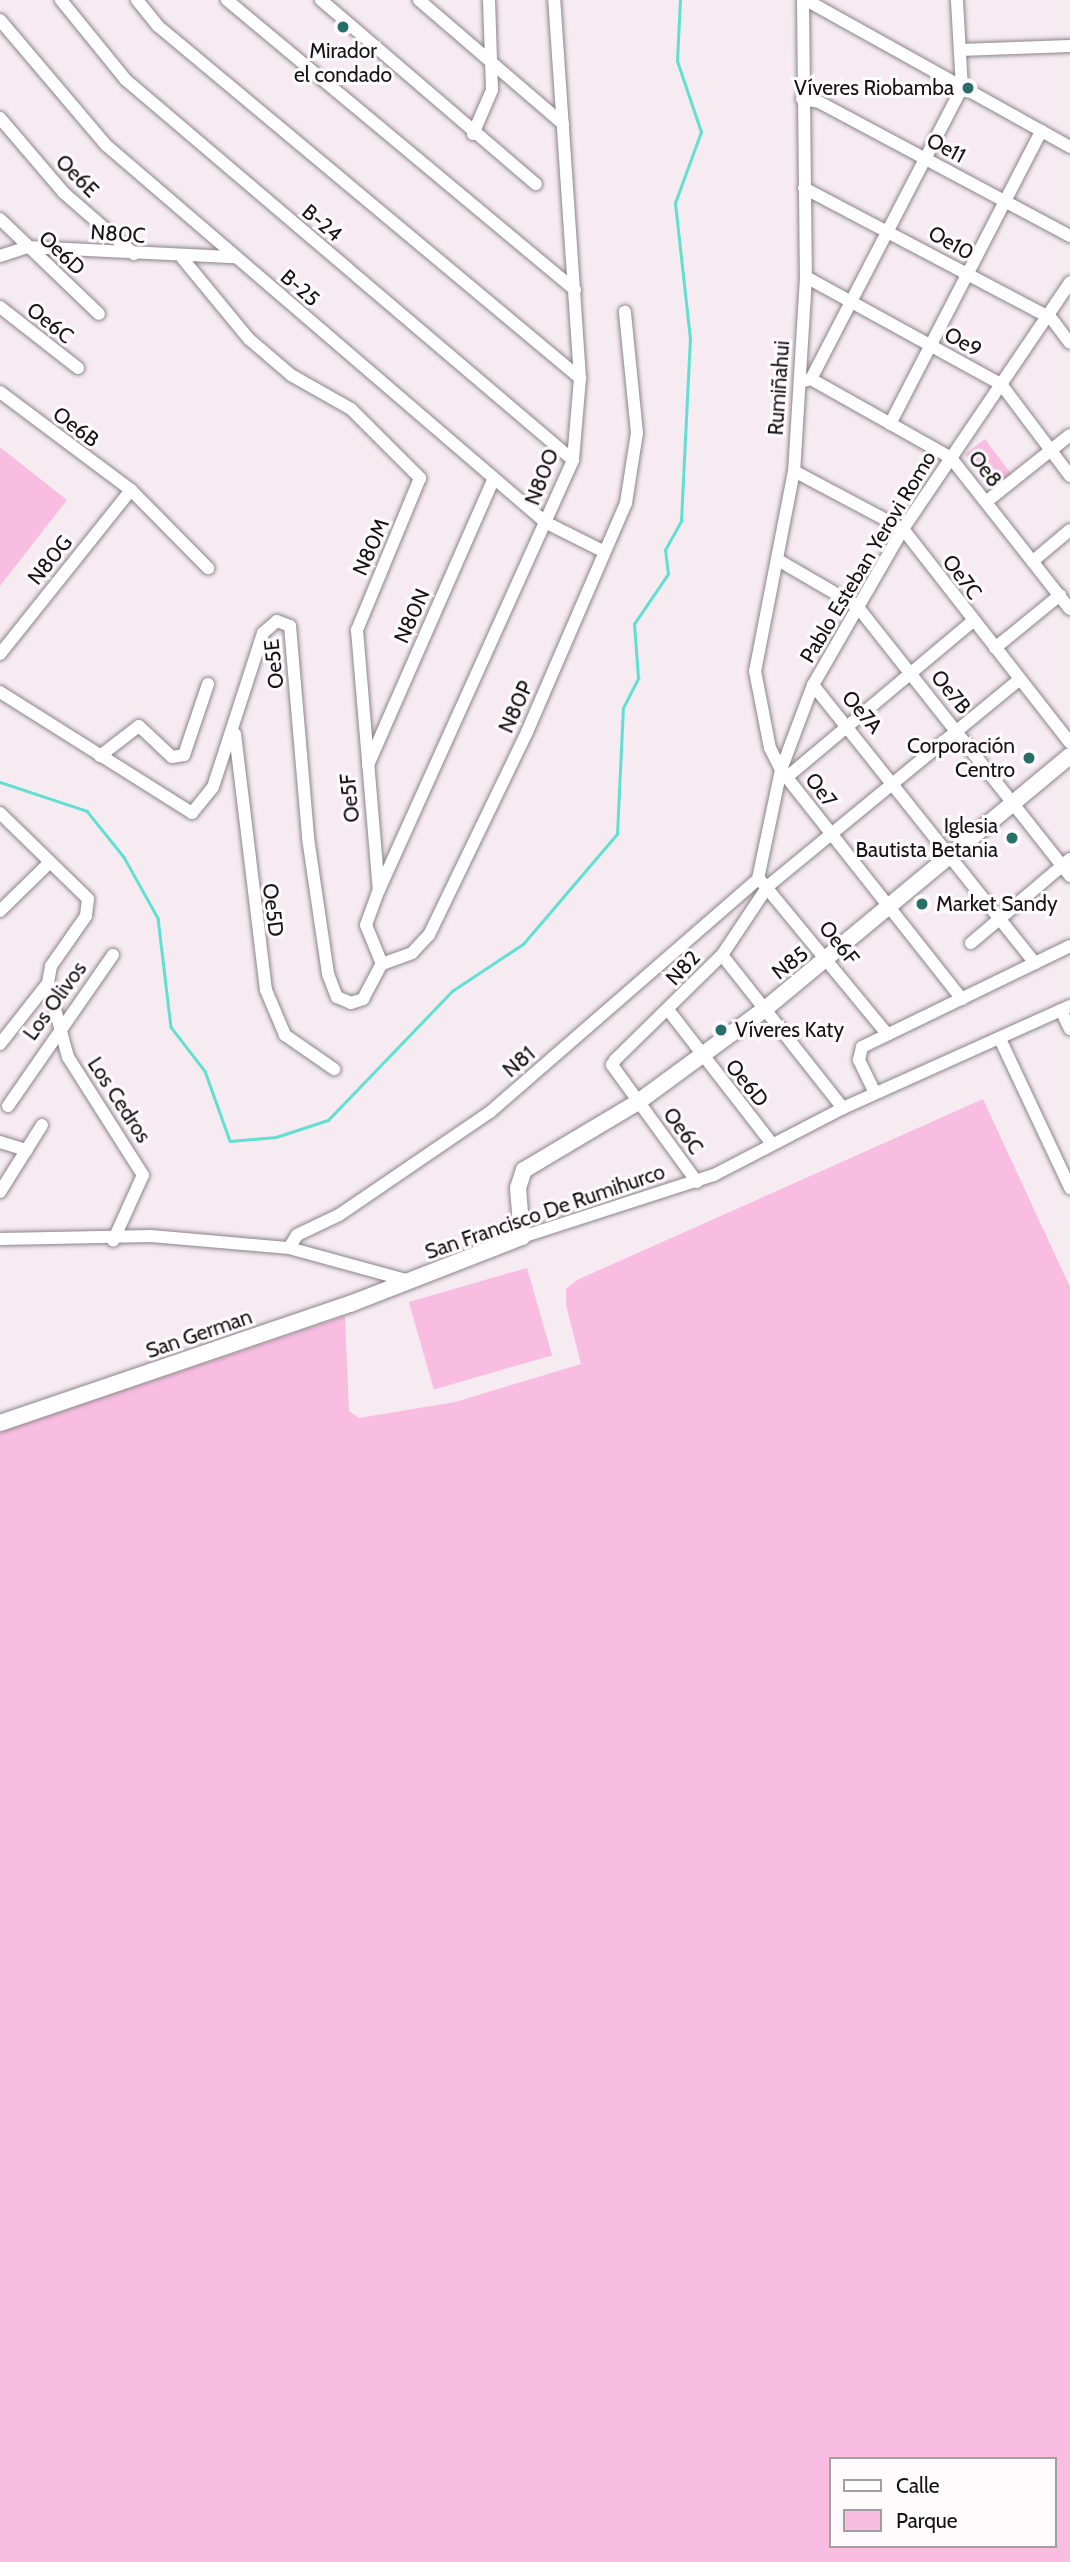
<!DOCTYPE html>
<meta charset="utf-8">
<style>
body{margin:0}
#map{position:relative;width:1070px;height:2562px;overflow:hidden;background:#f5ebf1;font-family:Cabin,sans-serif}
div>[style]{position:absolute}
.green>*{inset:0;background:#f8bde0;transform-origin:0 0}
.stream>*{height:2.5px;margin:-1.25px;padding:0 1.25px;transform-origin:1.25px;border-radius:1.25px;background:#61e0d1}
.roads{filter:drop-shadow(0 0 2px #8c8489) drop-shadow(0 0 2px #8c8489)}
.minor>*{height:12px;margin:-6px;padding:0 6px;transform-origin:6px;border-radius:6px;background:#fff}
.major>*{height:16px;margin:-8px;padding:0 8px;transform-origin:8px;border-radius:8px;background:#fff}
.dots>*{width:19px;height:19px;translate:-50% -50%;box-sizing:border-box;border:4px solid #fffbfd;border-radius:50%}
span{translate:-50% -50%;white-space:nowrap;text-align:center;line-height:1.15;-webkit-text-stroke:6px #fffbfd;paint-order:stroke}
.poi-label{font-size:21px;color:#161315}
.right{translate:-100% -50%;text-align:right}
.left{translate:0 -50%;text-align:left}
.street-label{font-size:21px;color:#161315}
.legend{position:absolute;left:829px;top:2457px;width:228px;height:91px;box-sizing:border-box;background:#fffbfd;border:2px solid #a29ea0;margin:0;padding:9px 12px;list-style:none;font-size:21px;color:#161315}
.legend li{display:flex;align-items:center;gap:14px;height:35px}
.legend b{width:35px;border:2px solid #a29ea0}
</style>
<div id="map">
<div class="green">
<div style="left:985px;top:439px;width:44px;height:25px;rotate:53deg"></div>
<div style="clip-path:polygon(1px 448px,67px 500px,0 586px,0 449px)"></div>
<div style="clip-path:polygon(evenodd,983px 1099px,1070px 1287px,1070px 2562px,0 2562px,0 1432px,345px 1316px,349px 1411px,359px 1418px,455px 1402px,581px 1364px,566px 1305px,566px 1289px,577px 1280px,983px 1099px,830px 2459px,1054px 2459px,1054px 2546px,830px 2546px,830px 2459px)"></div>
<div style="left:527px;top:1268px;width:91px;height:123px;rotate:74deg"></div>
</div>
<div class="stream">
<div style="left:0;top:782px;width:92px;rotate:18.4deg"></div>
<div style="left:87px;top:811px;width:59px;rotate:51.2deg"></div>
<div style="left:124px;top:857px;width:70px;rotate:60.9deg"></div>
<div style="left:158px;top:918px;width:110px;rotate:83.2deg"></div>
<div style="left:171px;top:1027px;width:56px;rotate:52.3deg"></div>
<div style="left:205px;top:1071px;width:74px;rotate:70.3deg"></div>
<div style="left:230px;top:1141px;width:46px;rotate:-5deg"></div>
<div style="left:276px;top:1137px;width:55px;rotate:-18.1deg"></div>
<div style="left:328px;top:1120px;width:179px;rotate:-46.1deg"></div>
<div style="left:452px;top:991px;width:85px;rotate:-33.5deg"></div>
<div style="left:523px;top:944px;width:145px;rotate:-49.5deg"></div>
<div style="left:617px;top:834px;width:126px;rotate:-87.3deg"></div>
<div style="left:623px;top:708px;width:34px;rotate:-63deg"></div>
<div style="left:638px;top:678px;width:54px;rotate:-94.2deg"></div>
<div style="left:634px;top:624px;width:60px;rotate:-55.8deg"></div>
<div style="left:668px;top:574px;width:24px;rotate:-97deg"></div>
<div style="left:665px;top:550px;width:33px;rotate:-61deg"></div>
<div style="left:681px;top:521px;width:182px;rotate:-87.2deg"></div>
<div style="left:690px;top:339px;width:137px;rotate:-96.3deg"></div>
<div style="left:675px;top:203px;width:76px;rotate:-69.9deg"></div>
<div style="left:701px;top:132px;width:75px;rotate:-108.7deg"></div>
<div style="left:677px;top:61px;width:61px;rotate:-87.2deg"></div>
</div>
<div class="roads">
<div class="minor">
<div style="left:61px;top:0;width:103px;rotate:50.9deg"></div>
<div style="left:126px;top:80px;width:587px;rotate:40.37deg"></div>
<div style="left:137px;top:0;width:33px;rotate:51deg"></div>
<div style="left:158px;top:26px;width:550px;rotate:39.83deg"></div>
<div style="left:227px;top:0;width:453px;rotate:39.8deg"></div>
<div style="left:321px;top:0;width:283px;rotate:40.6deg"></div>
<div style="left:419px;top:0;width:190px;rotate:40.7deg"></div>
<div style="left:803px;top:0;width:277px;rotate:89.4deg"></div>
<div style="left:806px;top:277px;width:194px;rotate:93.5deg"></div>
<div style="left:794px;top:471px;width:204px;rotate:101deg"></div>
<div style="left:755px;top:671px;width:78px;rotate:79deg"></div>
<div style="left:770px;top:748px;width:25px;rotate:63deg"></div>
<div style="left:781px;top:770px;width:292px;rotate:51.7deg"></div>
<div style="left:806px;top:0;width:302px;rotate:29.1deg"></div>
<div style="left:0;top:20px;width:164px;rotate:49.7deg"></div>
<div style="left:106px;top:145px;width:579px;rotate:40.65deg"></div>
<div style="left:545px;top:522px;width:65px;rotate:26.6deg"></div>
<div style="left:960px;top:50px;width:110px;rotate:-2.1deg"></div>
<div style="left:802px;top:99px;width:17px;rotate:10deg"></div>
<div style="left:819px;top:102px;width:285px;rotate:28.1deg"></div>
<div style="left:0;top:118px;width:99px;rotate:49.5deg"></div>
<div style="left:64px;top:193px;width:93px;rotate:41.1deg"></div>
<div style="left:473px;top:134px;width:48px;rotate:-66.6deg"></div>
<div style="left:492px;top:90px;width:90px;rotate:-91.9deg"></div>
<div style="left:804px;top:188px;width:279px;rotate:27.8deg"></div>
<div style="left:1051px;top:318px;width:31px;rotate:53deg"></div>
<div style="left:0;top:219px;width:137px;rotate:43.8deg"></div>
<div style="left:0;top:256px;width:28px;rotate:-18deg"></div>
<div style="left:27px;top:247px;width:208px;rotate:2.8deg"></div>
<div style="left:183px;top:259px;width:104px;rotate:50.5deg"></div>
<div style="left:249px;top:339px;width:55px;rotate:40.6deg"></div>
<div style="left:291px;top:375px;width:69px;rotate:29.5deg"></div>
<div style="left:351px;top:409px;width:98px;rotate:45deg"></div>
<div style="left:420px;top:478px;width:165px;rotate:112.5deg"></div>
<div style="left:357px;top:630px;width:261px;rotate:85.2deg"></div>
<div style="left:806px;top:277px;width:222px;rotate:28.8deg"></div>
<div style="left:1001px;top:384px;width:115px;rotate:53.1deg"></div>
<div style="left:0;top:307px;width:99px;rotate:38deg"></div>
<div style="left:811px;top:379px;width:328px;rotate:-62.6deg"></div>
<div style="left:962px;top:88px;width:88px;rotate:-93.3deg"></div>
<div style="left:804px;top:381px;width:7px;rotate:-16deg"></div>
<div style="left:811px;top:379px;width:161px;rotate:29.4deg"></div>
<div style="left:951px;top:458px;width:192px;rotate:51.8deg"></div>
<div style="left:0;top:392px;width:164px;rotate:36.8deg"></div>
<div style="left:131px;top:490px;width:110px;rotate:45.4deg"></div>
<div style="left:890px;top:424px;width:330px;rotate:-62.7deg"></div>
<div style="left:794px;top:471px;width:123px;rotate:28deg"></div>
<div style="left:903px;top:529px;width:271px;rotate:52deg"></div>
<div style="left:986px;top:502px;width:107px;rotate:-38.6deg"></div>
<div style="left:778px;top:560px;width:91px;rotate:30.2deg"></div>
<div style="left:857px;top:606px;width:344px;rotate:51.7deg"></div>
<div style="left:1033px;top:561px;width:48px;rotate:-40deg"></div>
<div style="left:995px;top:648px;width:84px;rotate:-39.2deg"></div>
<div style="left:0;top:654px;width:210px;rotate:-51.4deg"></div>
<div style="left:813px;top:685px;width:356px;rotate:51.4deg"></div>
<div style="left:0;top:692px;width:227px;rotate:32.2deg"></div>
<div style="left:192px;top:813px;width:33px;rotate:-51deg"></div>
<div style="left:213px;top:787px;width:162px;rotate:-72deg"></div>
<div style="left:263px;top:633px;width:18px;rotate:-41deg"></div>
<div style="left:277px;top:621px;width:14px;rotate:21deg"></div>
<div style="left:290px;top:626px;width:213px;rotate:85.1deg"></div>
<div style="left:308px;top:838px;width:137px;rotate:81.6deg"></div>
<div style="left:328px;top:974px;width:25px;rotate:69deg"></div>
<div style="left:337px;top:997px;width:15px;rotate:23deg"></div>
<div style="left:351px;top:1003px;width:13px;rotate:-18deg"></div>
<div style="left:363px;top:999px;width:40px;rotate:-62deg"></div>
<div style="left:235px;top:734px;width:258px;rotate:83.1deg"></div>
<div style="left:266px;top:990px;width:49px;rotate:67.1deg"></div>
<div style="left:285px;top:1035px;width:60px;rotate:34.8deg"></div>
<div style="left:100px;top:756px;width:49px;rotate:-37.6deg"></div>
<div style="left:139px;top:726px;width:45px;rotate:43.2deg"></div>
<div style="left:172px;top:757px;width:12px;rotate:-9deg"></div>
<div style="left:184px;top:755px;width:75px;rotate:-71.3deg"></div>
<div style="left:368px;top:765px;width:311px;rotate:-66.3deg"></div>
<div style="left:787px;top:777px;width:241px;rotate:-40deg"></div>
<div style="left:0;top:813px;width:123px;rotate:44.3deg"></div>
<div style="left:88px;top:899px;width:17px;rotate:97deg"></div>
<div style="left:86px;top:916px;width:61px;rotate:125deg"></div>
<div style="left:51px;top:966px;width:17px;rotate:100deg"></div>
<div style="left:48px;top:983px;width:77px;rotate:74.9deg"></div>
<div style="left:68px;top:1057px;width:140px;rotate:57.6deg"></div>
<div style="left:143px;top:1175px;width:72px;rotate:114.4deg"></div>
<div style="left:758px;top:879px;width:111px;rotate:-78.1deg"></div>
<div style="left:781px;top:770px;width:91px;rotate:-69.4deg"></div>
<div style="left:813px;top:685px;width:180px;rotate:-60deg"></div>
<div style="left:903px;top:529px;width:298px;rotate:-55.9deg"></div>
<div style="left:761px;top:881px;width:198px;rotate:50.5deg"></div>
<div style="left:0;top:911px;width:70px;rotate:-44.4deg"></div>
<div style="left:971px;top:943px;width:130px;rotate:-40.3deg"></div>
<div style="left:722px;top:955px;width:195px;rotate:51.7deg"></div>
<div style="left:382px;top:964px;width:42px;rotate:-112.3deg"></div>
<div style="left:366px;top:925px;width:37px;rotate:-70deg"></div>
<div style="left:379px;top:890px;width:472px;rotate:-65.7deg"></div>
<div style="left:573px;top:460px;width:82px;rotate:-85.1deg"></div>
<div style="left:580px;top:378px;width:379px;rotate:-93.9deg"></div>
<div style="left:382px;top:964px;width:32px;rotate:-20deg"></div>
<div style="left:412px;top:953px;width:25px;rotate:-47deg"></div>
<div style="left:429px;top:935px;width:225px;rotate:-64.2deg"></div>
<div style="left:527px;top:732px;width:249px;rotate:-66.6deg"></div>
<div style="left:626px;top:503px;width:71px;rotate:-81.1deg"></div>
<div style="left:637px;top:433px;width:122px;rotate:-95.7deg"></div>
<div style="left:1061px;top:1010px;width:21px;rotate:65deg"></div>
<div style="left:669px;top:1011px;width:168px;rotate:52.2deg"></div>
<div style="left:1000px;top:1039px;width:165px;rotate:64.8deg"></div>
<div style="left:0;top:1044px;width:78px;rotate:-51.8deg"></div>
<div style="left:875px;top:1093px;width:37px;rotate:-116deg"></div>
<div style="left:859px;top:1060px;width:13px;rotate:-77deg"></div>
<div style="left:862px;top:1047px;width:231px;rotate:-25.9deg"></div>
<div style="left:8px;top:1106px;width:184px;rotate:-55.2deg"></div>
<div style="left:0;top:1142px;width:28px;rotate:17deg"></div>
<div style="left:697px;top:1182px;width:145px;rotate:-126deg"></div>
<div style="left:612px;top:1065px;width:6px;rotate:-59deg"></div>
<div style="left:615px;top:1060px;width:150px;rotate:-44.5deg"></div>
<div style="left:722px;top:955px;width:83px;rotate:-56.3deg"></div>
<div style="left:768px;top:886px;width:325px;rotate:-39.4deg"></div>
<div style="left:0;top:1192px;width:79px;rotate:-57.9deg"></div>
<div style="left:522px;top:1237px;width:202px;rotate:-17.9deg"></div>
<div style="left:714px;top:1175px;width:145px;rotate:-27.4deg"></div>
<div style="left:843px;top:1108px;width:249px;rotate:-24.2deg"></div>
<div style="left:0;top:1239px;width:151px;rotate:-1.1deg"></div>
<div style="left:151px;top:1236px;width:139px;rotate:5deg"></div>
<div style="left:289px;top:1248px;width:125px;rotate:15.3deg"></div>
<div style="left:289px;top:1248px;width:15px;rotate:-58deg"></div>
<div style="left:297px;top:1235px;width:47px;rotate:-25.5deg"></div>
<div style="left:339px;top:1215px;width:183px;rotate:-34.3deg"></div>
<div style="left:490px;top:1112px;width:355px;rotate:-41deg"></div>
</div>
<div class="major">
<div style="left:0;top:1423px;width:370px;rotate:-18.8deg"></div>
<div style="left:350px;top:1304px;width:185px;rotate:-21.3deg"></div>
<div style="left:522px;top:1237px;width:49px;rotate:-94.7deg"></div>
<div style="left:518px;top:1188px;width:19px;rotate:-72deg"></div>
<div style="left:524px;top:1170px;width:133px;rotate:-30.8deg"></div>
<div style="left:638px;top:1102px;width:157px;rotate:-36.2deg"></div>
<div style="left:765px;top:1009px;width:396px;rotate:-39.7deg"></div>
</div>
</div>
<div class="dots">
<div style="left:343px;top:27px;background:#276f67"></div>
<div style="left:968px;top:88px;background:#276f67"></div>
<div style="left:1029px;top:758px;background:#276f67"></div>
<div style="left:1012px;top:838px;background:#276f67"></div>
<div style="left:922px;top:904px;background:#276f67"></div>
<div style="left:721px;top:1030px;background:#276f67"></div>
</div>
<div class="poi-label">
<span style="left:343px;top:63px">Mirador<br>el condado</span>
<span class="right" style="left:954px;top:88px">Víveres Riobamba</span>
<span class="right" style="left:1015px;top:758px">Corporación<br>Centro</span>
<span class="right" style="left:998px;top:838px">Iglesia<br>Bautista Betania</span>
<span class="left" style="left:936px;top:904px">Market Sandy</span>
<span class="left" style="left:735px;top:1030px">Víveres Katy</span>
</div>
<div class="street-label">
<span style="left:946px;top:148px;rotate:28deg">Oe11</span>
<span style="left:77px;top:176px;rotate:45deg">Oe6E</span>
<span style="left:322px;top:223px;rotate:40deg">B-24</span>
<span style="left:118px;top:234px;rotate:4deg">N80C</span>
<span style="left:951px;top:243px;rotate:29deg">Oe10</span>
<span style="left:62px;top:253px;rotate:43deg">Oe6D</span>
<span style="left:300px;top:288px;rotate:41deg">B-25</span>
<span style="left:50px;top:323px;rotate:38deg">Oe6C</span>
<span style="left:963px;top:342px;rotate:29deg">Oe9</span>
<span style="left:779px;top:388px;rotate:-86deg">Rumiñahui</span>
<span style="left:76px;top:427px;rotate:37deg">Oe6B</span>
<span style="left:985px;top:469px;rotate:52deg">Oe8</span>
<span style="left:542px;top:477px;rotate:-69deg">N80O</span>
<span style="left:371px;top:547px;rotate:-66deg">N80M</span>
<span style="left:868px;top:557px;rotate:-59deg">Pablo Esteban Yerovi Romo</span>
<span style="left:50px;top:560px;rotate:-51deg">N80G</span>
<span style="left:962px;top:577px;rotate:53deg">Oe7C</span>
<span style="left:412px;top:616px;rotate:-66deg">N80N</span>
<span style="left:274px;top:664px;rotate:-96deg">Oe5E</span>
<span style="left:951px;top:692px;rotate:51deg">Oe7B</span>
<span style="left:516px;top:707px;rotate:-66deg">N80P</span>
<span style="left:862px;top:712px;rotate:49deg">Oe7A</span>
<span style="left:821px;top:790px;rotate:52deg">Oe7</span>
<span style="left:350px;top:798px;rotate:-96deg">Oe5F</span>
<span style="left:273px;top:910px;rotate:83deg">Oe5D</span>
<span style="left:839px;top:943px;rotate:51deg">Oe6F</span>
<span style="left:790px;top:963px;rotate:-38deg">N85</span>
<span style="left:683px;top:968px;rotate:-47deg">N82</span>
<span style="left:55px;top:1001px;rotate:-54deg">Los Olivos</span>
<span style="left:519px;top:1062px;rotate:-41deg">N81</span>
<span style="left:747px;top:1083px;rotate:51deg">Oe6D</span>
<span style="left:119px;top:1100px;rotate:57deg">Los Cedros</span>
<span style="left:683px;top:1131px;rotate:54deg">Oe6C</span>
<span style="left:545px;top:1212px;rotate:-19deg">San Francisco De Rumihurco</span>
<span style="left:199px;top:1334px;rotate:-19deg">San German</span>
</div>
<ul class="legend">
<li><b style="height:9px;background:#fff"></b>Calle</li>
<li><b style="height:19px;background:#f8bde0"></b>Parque</li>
</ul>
</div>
